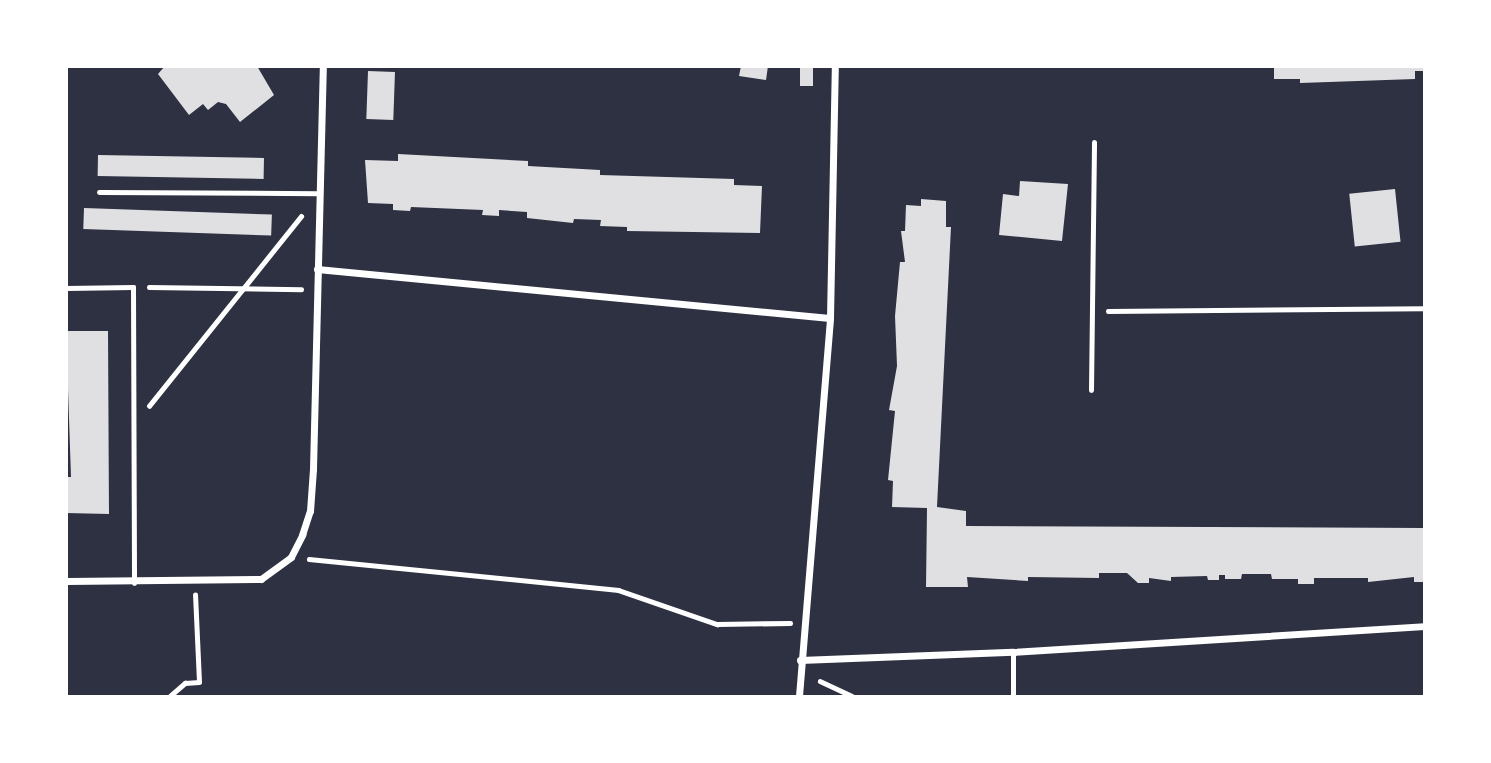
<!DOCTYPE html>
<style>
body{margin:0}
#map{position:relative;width:1491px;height:763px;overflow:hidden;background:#2d3142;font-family:"IBM Plex Serif",serif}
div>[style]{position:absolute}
.building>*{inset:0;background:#e0e0e3;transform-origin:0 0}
.path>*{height:4.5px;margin:-2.25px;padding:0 2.25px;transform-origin:2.25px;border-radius:2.25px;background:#fff}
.service>*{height:5px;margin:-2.5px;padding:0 2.5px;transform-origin:2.5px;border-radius:2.5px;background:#fff}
.minor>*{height:7px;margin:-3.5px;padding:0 3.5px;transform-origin:3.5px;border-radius:3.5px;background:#fff}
span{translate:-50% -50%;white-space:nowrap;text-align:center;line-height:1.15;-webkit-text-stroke:5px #fff;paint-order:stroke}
.frame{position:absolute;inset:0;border:68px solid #fff;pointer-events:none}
</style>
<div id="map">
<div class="building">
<div style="clip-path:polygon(165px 66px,257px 66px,274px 95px,240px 122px,226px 104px,218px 102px,208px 110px,203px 104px,189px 115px,158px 74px)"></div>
<div style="clip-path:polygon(741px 66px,768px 66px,766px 80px,739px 76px)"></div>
<div style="left:800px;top:66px;width:13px;height:20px"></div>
<div style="clip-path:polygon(1274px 66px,1424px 66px,1424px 71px,1415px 71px,1415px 79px,1300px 83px,1300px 79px,1274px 79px)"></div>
<div style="left:368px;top:71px;width:27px;height:48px;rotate:2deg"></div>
<div style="clip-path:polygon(398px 154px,528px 161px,528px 166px,600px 170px,600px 175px,734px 179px,734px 185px,762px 186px,760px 233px,627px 231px,627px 227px,600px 226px,601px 220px,574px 219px,573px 223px,527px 218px,527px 212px,499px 210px,499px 216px,482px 215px,483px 210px,411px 207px,410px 211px,393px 210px,393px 204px,368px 203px,365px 160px,398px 161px)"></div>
<div style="left:98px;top:155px;width:166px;height:21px;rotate:1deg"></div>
<div style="clip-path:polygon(1020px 181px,1068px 184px,1062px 241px,999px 235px,1003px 194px,1019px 196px)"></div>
<div style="left:1395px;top:189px;width:53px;height:46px;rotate:84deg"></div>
<div style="clip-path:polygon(921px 199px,946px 201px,946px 227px,951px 227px,937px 507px,966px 511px,966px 526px,1424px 528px,1424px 582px,1414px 582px,1414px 577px,1368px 582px,1368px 578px,1314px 578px,1314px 584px,1298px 584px,1298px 579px,1272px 579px,1271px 574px,1242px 574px,1241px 579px,1225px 579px,1225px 575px,1219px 575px,1219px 580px,1208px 580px,1207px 576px,1171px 577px,1171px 581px,1149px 578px,1149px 583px,1138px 583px,1127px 573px,1099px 573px,1099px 578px,1028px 577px,1028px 581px,967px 577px,968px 587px,926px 587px,927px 508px,892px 507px,893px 481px,888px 480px,895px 411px,889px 410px,897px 366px,895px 316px,900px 262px,905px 262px,901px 231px,905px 231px,906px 205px,921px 206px)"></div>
<div style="left:84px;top:208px;width:188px;height:21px;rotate:2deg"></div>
<div style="clip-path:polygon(66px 331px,108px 331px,109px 514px,66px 513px,66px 477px,71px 477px)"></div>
</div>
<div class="path">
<div style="left:149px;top:287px;width:152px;rotate:0.8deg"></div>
<div style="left:1108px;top:311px;width:316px;rotate:-0.5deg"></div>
<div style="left:149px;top:406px;width:243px;rotate:-51.3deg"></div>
<div style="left:309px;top:559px;width:311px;rotate:5.7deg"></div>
<div style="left:618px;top:590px;width:105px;rotate:19deg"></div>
<div style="left:717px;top:624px;width:73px;rotate:-0.8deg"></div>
<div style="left:820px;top:681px;width:35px;rotate:25deg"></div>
<div style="left:170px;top:696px;width:20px;rotate:-41deg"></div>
<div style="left:185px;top:683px;width:14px;rotate:-4deg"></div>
<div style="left:199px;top:682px;width:87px;rotate:-92.6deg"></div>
</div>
<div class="service">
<div style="left:99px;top:192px;width:220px;rotate:0.3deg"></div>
<div style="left:66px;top:288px;width:67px;rotate:-0.9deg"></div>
<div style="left:133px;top:287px;width:296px;rotate:89.8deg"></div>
<div style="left:1091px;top:390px;width:248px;rotate:-89.3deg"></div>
<div style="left:1013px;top:652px;width:44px;rotate:90deg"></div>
</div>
<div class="minor">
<div style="left:317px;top:269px;width:515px;rotate:5.46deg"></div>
<div style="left:66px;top:581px;width:195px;rotate:-0.6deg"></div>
<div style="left:261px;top:579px;width:37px;rotate:-36deg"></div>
<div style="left:291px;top:557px;width:25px;rotate:-63deg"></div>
<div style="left:302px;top:535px;width:25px;rotate:-72deg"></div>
<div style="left:310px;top:511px;width:42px;rotate:-85.9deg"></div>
<div style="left:313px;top:469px;width:403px;rotate:-88.6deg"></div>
<div style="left:800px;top:660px;width:213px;rotate:-2.2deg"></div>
<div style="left:1013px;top:652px;width:412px;rotate:-3.6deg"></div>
<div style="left:799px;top:696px;width:379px;rotate:-85.3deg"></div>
<div style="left:830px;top:318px;width:252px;rotate:-88.9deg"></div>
</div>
<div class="frame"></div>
</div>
